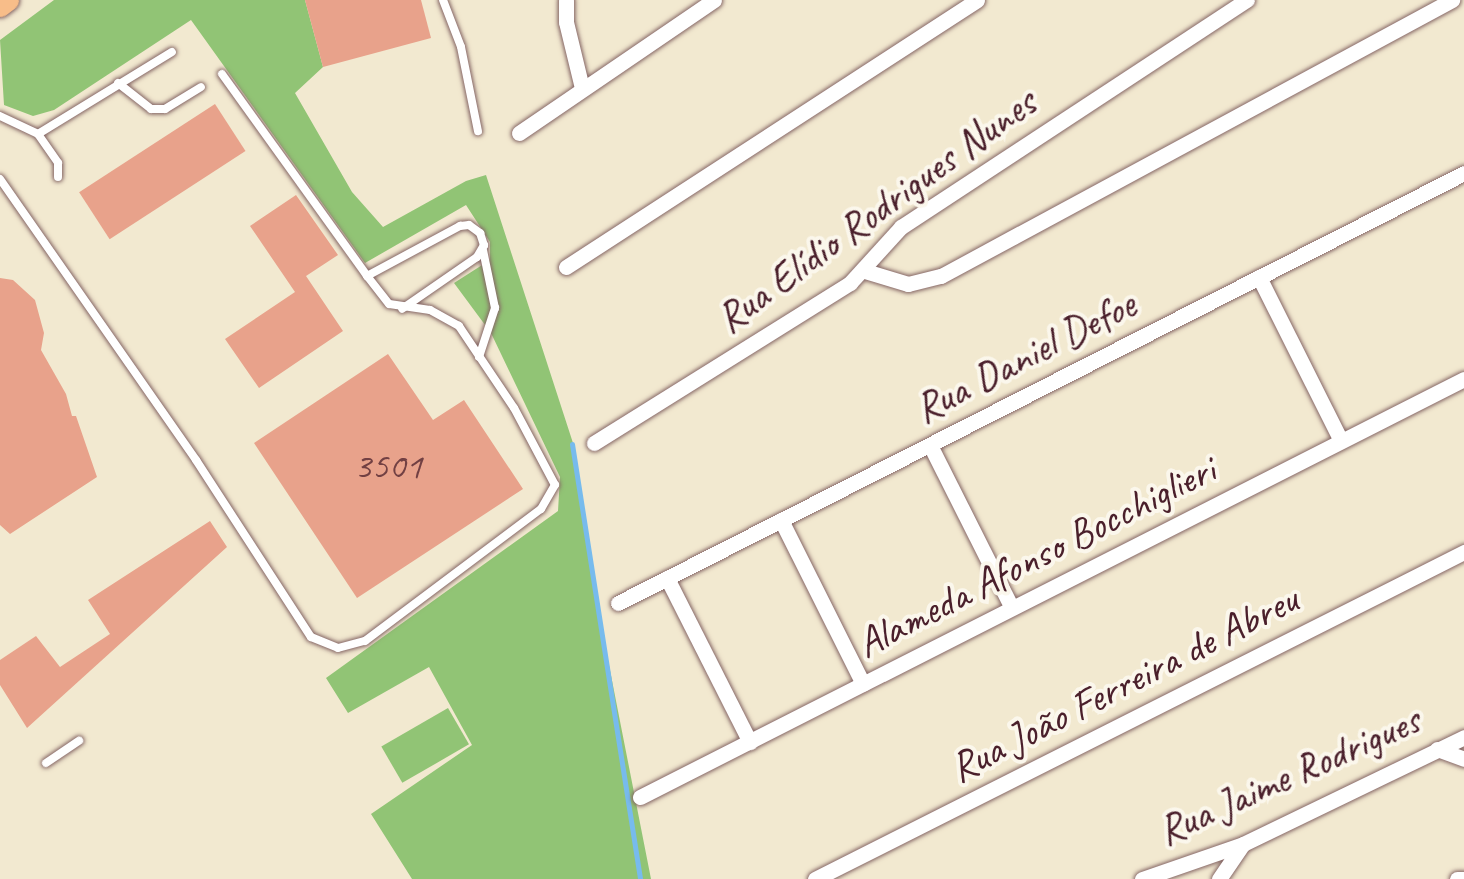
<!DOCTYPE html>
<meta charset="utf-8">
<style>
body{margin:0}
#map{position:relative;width:1464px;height:879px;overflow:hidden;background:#f2e9d0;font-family:Caveat,sans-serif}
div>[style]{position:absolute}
.green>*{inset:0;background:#91c475;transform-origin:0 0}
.stream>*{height:5px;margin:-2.5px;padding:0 2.5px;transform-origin:2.5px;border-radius:2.5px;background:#77bbed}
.building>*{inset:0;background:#e8a28b;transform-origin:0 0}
.roads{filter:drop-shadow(0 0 2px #856665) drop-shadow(0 0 2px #856665)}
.lane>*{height:8px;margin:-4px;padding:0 4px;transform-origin:4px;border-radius:4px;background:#fff}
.street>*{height:15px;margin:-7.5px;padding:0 7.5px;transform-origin:7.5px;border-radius:7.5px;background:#fff}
.primary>*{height:22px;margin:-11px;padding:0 11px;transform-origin:11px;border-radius:11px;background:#f8bd89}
span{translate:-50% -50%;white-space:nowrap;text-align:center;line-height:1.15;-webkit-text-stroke:8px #fbf7ec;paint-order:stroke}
.number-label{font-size:38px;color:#724043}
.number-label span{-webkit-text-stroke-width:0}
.street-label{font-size:42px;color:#4a1f2b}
</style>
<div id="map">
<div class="green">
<div style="clip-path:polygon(54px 0,305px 0,323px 67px,295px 93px,352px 192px,383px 227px,466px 181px,486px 175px,573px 443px,607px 655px,651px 879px,412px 879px,371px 814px,472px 745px,429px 667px,348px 713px,326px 678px,558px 511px,560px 477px,491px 333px,454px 283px,490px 260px,490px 242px,466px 205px,365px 263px,191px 20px,54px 110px,33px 116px,4px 105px,0 40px)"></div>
<div style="left:448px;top:708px;width:42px;height:77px;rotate:60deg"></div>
</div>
<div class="stream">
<div style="left:572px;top:444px;width:440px;rotate:81.1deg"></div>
</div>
<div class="building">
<div style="clip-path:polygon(305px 0,421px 0,431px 38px,323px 67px)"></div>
<div style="left:215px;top:104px;width:56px;height:162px;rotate:57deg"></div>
<div style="clip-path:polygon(296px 195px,338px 255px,306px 276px,343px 331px,259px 388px,225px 339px,295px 292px,250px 226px)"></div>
<div style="clip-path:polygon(0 278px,13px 280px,35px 300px,44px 333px,41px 350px,66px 394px,72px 416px,76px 416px,97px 477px,10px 534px,0 525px)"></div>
<div style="clip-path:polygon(388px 354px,433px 420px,464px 400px,523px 489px,357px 598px,254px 443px)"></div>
<div style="clip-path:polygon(210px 521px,227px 547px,27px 728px,0 685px,0 660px,36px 636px,60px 667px,110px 634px,88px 600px)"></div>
</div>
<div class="roads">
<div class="lane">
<div style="left:443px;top:0;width:50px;rotate:69deg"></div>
<div style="left:461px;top:47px;width:86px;rotate:78.6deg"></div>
<div style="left:222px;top:74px;width:249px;rotate:54.3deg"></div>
<div style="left:367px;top:276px;width:106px;rotate:-28.3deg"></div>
<div style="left:460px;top:226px;width:9px;rotate:-6deg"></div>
<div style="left:469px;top:225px;width:14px;rotate:36deg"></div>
<div style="left:480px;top:233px;width:13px;rotate:72deg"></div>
<div style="left:484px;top:245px;width:14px;rotate:120deg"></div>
<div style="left:477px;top:257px;width:91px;rotate:145.3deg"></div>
<div style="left:118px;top:83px;width:42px;rotate:38.2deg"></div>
<div style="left:151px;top:109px;width:14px"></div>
<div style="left:165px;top:109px;width:42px;rotate:-31.4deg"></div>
<div style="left:0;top:116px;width:42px;rotate:25.3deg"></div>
<div style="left:38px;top:134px;width:35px;rotate:55deg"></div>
<div style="left:58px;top:163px;width:14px;rotate:90deg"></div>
<div style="left:38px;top:134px;width:157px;rotate:-31.5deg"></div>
<div style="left:0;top:179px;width:343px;rotate:55.1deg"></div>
<div style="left:196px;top:460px;width:211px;rotate:57deg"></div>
<div style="left:311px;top:637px;width:29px;rotate:22deg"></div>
<div style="left:338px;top:648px;width:28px;rotate:-15deg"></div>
<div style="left:365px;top:641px;width:220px;rotate:-36.9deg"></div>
<div style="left:541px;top:509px;width:28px;rotate:-60deg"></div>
<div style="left:555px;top:485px;width:87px;rotate:-118deg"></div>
<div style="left:514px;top:408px;width:99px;rotate:-123.9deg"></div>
<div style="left:459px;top:326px;width:33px;rotate:-151deg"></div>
<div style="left:430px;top:310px;width:41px;rotate:-171.7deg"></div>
<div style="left:389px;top:304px;width:36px;rotate:-128deg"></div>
<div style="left:479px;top:357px;width:52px;rotate:-71.9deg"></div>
<div style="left:495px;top:308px;width:59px;rotate:-101.7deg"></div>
<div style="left:46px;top:763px;width:40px;rotate:-34deg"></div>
</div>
<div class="street">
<div style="left:566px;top:0;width:22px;rotate:90deg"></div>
<div style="left:566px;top:22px;width:68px;rotate:76.4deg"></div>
<div style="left:519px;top:133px;width:236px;rotate:-34.3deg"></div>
<div style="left:566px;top:267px;width:490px;rotate:-33deg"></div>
<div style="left:865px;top:271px;width:45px;rotate:16.8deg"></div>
<div style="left:908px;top:284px;width:34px;rotate:-14deg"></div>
<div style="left:941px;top:276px;width:581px;rotate:-28.37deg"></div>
<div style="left:1259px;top:277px;width:183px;rotate:63.4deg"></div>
<div style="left:594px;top:443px;width:302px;rotate:-32deg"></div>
<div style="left:850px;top:283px;width:76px;rotate:-47.7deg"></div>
<div style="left:901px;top:227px;width:414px;rotate:-33.3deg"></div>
<div style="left:930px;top:445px;width:182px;rotate:63.3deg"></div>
<div style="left:781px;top:520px;width:183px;rotate:63.4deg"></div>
<div style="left:667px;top:578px;width:184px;rotate:63.2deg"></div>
<div style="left:618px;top:603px;width:949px;rotate:-26.94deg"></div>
<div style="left:1437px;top:749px;width:29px;rotate:20deg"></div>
<div style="left:640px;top:797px;width:924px;rotate:-26.9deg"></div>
<div style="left:815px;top:879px;width:727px;rotate:-26.74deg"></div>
<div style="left:1142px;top:879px;width:107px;rotate:-19.1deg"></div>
<div style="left:1243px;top:844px;width:246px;rotate:-25.8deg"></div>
<div style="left:1219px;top:879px;width:42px;rotate:-55.6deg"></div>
<div style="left:1457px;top:879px;width:7px"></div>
</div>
<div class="primary">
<div style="left:0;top:6px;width:10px;rotate:-37deg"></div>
</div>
</div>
<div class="number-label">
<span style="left:388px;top:466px">3501</span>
</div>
<div class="street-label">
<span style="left:876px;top:211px;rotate:-36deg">Rua Elídio Rodrigues Nunes</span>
<span style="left:1025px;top:357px;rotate:-27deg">Rua Daniel Defoe</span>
<span style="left:1036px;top:557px;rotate:-27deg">Alameda Afonso Bocchiglieri</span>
<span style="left:1124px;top:684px;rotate:-27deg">Rua João Ferreira de Abreu</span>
<span style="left:1289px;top:776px;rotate:-24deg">Rua Jaime Rodrigues</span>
</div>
</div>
